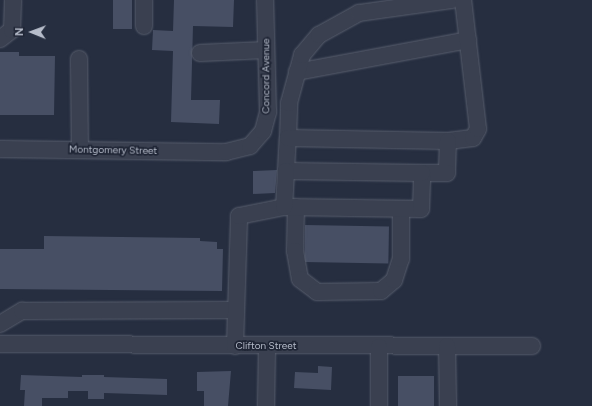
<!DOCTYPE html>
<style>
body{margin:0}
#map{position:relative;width:592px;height:406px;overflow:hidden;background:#262e40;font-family:Figtree,sans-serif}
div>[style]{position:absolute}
.building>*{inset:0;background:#474f64;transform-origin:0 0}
.roads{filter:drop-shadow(0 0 1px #585e6d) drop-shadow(0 0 1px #585e6d)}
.minor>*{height:16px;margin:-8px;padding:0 8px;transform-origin:8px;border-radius:8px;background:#3a4050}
span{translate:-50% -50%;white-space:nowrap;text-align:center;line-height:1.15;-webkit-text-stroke:3.5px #1f2535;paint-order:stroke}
.street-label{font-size:10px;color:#b6bcca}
.north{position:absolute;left:12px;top:12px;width:40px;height:40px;-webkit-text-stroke:3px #1f2535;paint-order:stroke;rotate:271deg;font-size:11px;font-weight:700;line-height:16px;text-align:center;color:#b6bcca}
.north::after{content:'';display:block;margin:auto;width:14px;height:18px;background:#b6bcca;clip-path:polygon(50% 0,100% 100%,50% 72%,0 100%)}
</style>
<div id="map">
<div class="building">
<div style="left:113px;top:0;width:19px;height:29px"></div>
<div style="clip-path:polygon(174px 0,234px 0,233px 27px,193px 26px,191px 100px,220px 100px,219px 124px,171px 122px,173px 51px,152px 50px,153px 30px,173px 31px)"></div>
<div style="clip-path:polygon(0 52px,19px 52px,19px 56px,55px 56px,54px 115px,0 115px)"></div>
<div style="clip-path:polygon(277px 170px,275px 193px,253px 194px,253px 171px)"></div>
<div style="left:305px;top:225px;width:84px;height:37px;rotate:1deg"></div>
<div style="clip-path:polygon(44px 236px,200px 238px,200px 241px,217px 242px,217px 249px,223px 249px,222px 291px,0 289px,0 249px,44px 249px)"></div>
<div style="clip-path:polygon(318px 366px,332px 367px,331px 390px,294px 388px,295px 372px,318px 373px)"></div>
<div style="clip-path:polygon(231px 371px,228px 406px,204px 406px,204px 391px,197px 391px,197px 372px)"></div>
<div style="clip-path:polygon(21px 375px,82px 377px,82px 375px,104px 375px,104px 377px,167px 379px,167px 395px,104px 393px,104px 399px,88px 399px,88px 391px,68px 391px,68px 398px,42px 398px,42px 406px,24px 406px,25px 390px,20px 390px)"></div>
<div style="left:398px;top:376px;width:36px;height:30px"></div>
</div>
<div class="roads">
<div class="minor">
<div style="left:144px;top:26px;width:26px;rotate:-90deg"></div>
<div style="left:0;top:39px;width:15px;rotate:-37deg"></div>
<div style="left:12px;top:30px;width:30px;rotate:-88deg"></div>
<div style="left:200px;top:53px;width:66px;rotate:-2.6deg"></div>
<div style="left:79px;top:59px;width:91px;rotate:89.4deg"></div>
<div style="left:297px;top:72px;width:174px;rotate:-10.6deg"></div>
<div style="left:288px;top:138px;width:35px;rotate:-88deg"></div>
<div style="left:289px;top:103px;width:50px;rotate:-74.8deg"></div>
<div style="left:302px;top:55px;width:26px;rotate:-50deg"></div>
<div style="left:319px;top:35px;width:46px;rotate:-28.8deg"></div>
<div style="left:359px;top:13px;width:94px;rotate:-8deg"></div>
<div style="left:448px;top:141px;width:25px;rotate:-7deg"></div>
<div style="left:473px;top:138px;width:10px;rotate:-61deg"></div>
<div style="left:478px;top:129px;width:130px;rotate:-96.6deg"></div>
<div style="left:0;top:149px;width:226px;rotate:0.8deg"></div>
<div style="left:226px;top:152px;width:25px;rotate:-14deg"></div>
<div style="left:250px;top:146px;width:20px;rotate:-49deg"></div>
<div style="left:263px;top:131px;width:20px;rotate:-75deg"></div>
<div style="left:268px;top:112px;width:112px;rotate:-91.5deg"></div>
<div style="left:286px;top:171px;width:33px;rotate:-87deg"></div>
<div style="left:288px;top:138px;width:160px;rotate:1.1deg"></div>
<div style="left:448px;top:141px;width:32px;rotate:92deg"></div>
<div style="left:447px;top:173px;width:25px;rotate:180deg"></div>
<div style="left:296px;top:207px;width:44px;rotate:91.3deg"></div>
<div style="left:295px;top:251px;width:28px;rotate:80deg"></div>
<div style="left:300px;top:279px;width:21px;rotate:37deg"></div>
<div style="left:317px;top:292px;width:64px;rotate:-0.9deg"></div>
<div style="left:381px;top:291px;width:17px;rotate:-40deg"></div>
<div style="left:394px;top:280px;width:22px;rotate:-72deg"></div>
<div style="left:401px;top:259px;width:50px;rotate:-90deg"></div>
<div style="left:0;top:324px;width:26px;rotate:-31deg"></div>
<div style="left:22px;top:311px;width:214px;rotate:-0.3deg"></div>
<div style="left:0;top:344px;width:532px;rotate:0.22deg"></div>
<div style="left:235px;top:346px;width:130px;rotate:-88.2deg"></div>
<div style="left:239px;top:216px;width:46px;rotate:-11.3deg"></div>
<div style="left:284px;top:207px;width:137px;rotate:0.8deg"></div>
<div style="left:421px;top:209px;width:36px;rotate:-88deg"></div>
<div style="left:422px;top:173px;width:136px;rotate:-179.2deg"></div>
<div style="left:286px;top:171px;width:36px;rotate:93deg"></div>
<div style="left:447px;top:346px;width:60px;rotate:89deg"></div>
<div style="left:266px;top:406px;width:59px;rotate:-89deg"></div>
<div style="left:379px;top:406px;width:59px;rotate:-90deg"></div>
</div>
</div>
<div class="street-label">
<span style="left:266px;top:76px;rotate:-90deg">Concord Avenue</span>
<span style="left:113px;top:150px;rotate:1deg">Montgomery Street</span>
<span style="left:266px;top:346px">Clifton Street</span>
</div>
<div class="north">N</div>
</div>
